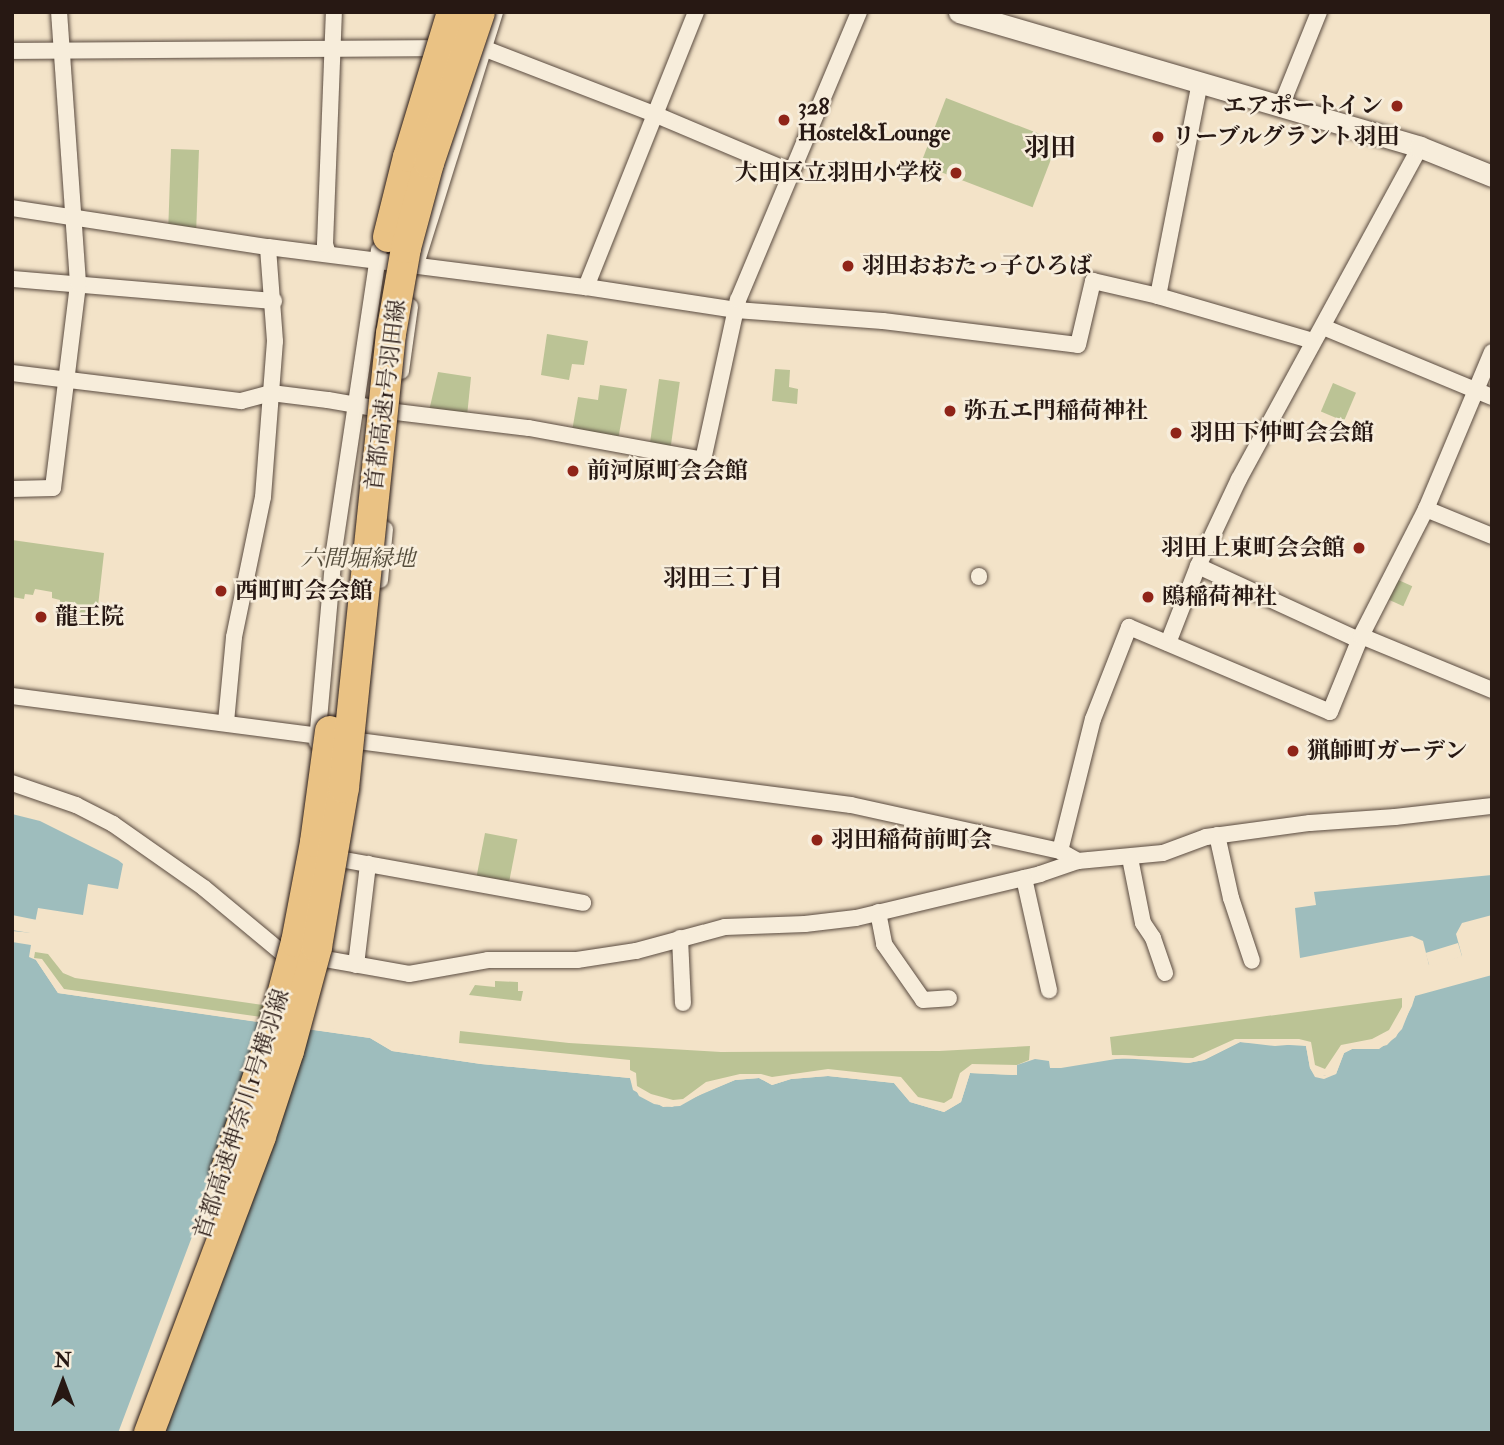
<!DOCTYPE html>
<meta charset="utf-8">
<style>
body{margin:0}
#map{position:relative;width:1504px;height:1445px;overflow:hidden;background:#f3e3c8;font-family:"IM FELL Double Pica","Noto Serif JP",serif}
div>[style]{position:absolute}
.green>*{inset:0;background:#bbc395;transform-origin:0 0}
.water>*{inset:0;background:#9ebdbd}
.pier>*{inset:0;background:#f3e3c8;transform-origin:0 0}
.roads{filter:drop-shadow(0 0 2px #5a4b40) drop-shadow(0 0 2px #5a4b40)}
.minor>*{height:16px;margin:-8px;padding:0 8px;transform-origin:8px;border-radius:8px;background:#f7eddb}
.tertiary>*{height:21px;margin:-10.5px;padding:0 10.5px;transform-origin:10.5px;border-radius:10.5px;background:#f7eddb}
.bridges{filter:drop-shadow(0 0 2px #271813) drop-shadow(0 0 2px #271813)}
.motorway-bridge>*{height:30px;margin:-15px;padding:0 15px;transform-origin:15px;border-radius:15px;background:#eac284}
.dots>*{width:19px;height:19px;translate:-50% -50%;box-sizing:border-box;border:4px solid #f7eddb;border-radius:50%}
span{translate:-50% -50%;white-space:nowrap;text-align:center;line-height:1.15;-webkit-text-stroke:5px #f7eddb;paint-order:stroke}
.poi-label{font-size:23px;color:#271813;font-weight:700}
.right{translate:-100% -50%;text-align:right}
.left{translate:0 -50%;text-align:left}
.street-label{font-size:23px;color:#271813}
.park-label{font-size:23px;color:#534b3a;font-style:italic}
.neighbourhood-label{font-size:24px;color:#271813;font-weight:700}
.quarter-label{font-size:26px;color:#271813;font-weight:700}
.frame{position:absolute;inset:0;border:14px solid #271813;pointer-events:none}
.north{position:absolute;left:28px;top:1347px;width:70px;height:70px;-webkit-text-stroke:5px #f7eddb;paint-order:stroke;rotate:0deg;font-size:19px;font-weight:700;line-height:28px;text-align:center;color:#271813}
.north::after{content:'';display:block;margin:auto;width:24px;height:32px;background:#271813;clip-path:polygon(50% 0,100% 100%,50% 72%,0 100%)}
</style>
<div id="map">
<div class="green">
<div style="left:946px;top:98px;width:120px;height:71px;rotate:21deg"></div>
<div style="left:171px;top:149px;width:28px;height:79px;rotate:2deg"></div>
<div style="clip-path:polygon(547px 334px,588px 341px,584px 365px,572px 364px,569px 380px,541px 375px)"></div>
<div style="clip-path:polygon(775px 369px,790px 370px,789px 387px,798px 389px,797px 404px,772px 401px)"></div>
<div style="clip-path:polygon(438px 372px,471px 377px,467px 416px,429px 411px)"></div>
<div style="left:659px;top:379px;width:21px;height:66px;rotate:8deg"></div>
<div style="left:1333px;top:383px;width:25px;height:31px;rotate:23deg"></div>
<div style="clip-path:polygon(600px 385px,627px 389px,618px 440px,572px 431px,578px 397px,598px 400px)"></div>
<div style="clip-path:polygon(12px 540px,104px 553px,97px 615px,59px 611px,60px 600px,52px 598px,52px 592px,35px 589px,33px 595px,25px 594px,24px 599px,12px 597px)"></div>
<div style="left:1394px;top:578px;width:20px;height:22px;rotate:24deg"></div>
<div style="left:485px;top:833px;width:33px;height:44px;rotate:11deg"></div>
<div style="clip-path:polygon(35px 952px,48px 954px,63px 973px,75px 978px,284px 1008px,283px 1020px,64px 989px,42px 959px,34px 958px)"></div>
<div style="clip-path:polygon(495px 981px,518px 982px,518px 991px,523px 991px,521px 1001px,469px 995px,475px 985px,495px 987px)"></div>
<div style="clip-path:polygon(1402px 998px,1402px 1007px,1389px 1030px,1372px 1039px,1341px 1045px,1325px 1069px,1315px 1065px,1311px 1042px,1299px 1039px,1235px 1039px,1193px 1058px,1112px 1055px,1110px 1037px)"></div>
<div style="clip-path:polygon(460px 1031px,569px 1043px,721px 1052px,939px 1051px,1030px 1046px,1029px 1060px,1017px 1065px,972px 1064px,960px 1073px,952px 1098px,944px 1103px,918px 1097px,901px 1077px,828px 1069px,772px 1077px,761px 1074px,740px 1074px,706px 1082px,683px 1099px,673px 1100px,651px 1094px,637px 1086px,636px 1073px,630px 1070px,630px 1060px,459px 1043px)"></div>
</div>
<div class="water">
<div style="clip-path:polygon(12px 814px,40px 821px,118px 860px,123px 864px,118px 889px,88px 884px,83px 915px,38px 908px,33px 933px,12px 931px)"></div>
<div style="clip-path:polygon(1492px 875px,1492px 915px,1462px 923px,1456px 934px,1462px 956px,1429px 965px,1423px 941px,1412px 936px,1300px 958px,1295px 908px,1316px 905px,1314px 892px)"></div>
<div style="clip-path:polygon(12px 942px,31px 945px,29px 957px,36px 960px,58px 993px,370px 1038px,392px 1051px,481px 1064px,630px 1078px,639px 1096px,654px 1104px,672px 1107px,735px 1080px,759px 1078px,772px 1085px,791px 1079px,828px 1076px,894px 1083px,910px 1102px,944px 1112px,961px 1102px,970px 1073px,1013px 1075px,1017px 1074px,1017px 1065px,1035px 1059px,1049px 1061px,1050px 1068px,1061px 1068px,1122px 1058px,1188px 1063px,1204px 1060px,1240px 1042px,1306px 1046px,1310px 1068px,1316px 1077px,1336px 1074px,1344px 1053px,1352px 1049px,1372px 1049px,1387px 1045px,1402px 1029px,1415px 996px,1492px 975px,1492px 1433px,12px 1433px)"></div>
</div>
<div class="pier">
<div style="clip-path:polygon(12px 915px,37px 920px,36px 934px,12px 930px)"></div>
<div style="left:1458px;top:943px;width:14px;height:34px;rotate:73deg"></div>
<div style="clip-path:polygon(36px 960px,41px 961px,60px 989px,371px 1034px,394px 1048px,482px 1061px,631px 1074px,636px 1088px,663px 1103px,687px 1100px,702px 1090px,735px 1077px,759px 1075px,772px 1081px,790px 1075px,828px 1072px,895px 1080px,902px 1083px,912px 1099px,944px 1108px,958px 1100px,963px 1076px,968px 1070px,1013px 1072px,1013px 1065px,1017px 1065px,1017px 1075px,970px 1073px,961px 1102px,944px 1112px,910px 1102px,894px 1083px,828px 1076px,791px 1079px,772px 1085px,759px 1078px,735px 1080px,703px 1093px,680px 1106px,663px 1107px,633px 1090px,630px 1078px,481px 1064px,392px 1051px,370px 1038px,306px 1029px,160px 1433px,118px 1433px,216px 1173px,264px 1023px,58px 993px)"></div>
<div style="clip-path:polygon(1411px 996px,1415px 996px,1412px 1006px,1396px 1037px,1379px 1049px,1352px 1049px,1344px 1053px,1336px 1074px,1324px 1079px,1315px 1077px,1310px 1068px,1306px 1046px,1299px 1044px,1275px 1046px,1240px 1042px,1204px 1060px,1188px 1063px,1150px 1058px,1111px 1059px,1112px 1056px,1122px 1055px,1188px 1059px,1202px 1057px,1240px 1039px,1275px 1042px,1299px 1040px,1309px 1044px,1313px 1067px,1318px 1074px,1324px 1076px,1333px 1072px,1342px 1050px,1351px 1045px,1378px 1045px,1393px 1034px,1405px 1015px)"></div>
</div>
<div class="roads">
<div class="minor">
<div style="left:473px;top:48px;width:10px"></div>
<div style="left:483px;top:48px;width:183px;rotate:21.1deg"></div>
<div style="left:654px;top:114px;width:149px;rotate:22.9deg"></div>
<div style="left:12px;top:51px;width:435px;rotate:-0.4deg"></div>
<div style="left:1281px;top:106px;width:101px;rotate:-68deg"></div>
<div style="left:12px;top:208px;width:259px;rotate:8.7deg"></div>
<div style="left:268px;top:247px;width:321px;rotate:7.2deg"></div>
<div style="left:586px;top:287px;width:152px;rotate:8.7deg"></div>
<div style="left:736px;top:310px;width:147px;rotate:4.3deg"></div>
<div style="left:883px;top:321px;width:196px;rotate:7deg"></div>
<div style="left:1078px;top:345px;width:66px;rotate:-76.8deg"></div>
<div style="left:1093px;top:281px;width:67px;rotate:13deg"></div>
<div style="left:1158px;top:296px;width:161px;rotate:16.2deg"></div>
<div style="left:328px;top:254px;width:10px;rotate:-107deg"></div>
<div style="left:325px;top:244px;width:232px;rotate:-87.8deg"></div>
<div style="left:417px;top:261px;width:261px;rotate:-72.6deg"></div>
<div style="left:12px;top:279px;width:263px;rotate:4.8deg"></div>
<div style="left:586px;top:287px;width:296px;rotate:-68.2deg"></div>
<div style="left:1158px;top:296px;width:218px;rotate:-78.9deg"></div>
<div style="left:1323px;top:327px;width:183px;rotate:22.5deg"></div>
<div style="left:401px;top:371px;width:65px;rotate:-82deg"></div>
<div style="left:12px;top:373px;width:231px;rotate:7deg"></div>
<div style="left:241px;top:401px;width:31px;rotate:-15deg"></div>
<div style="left:271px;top:393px;width:57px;rotate:7deg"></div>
<div style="left:328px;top:400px;width:69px;rotate:10deg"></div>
<div style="left:396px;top:412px;width:134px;rotate:6.9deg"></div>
<div style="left:529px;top:428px;width:177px;rotate:10.4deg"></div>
<div style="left:703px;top:460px;width:164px;rotate:-77.7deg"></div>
<div style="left:738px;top:300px;width:312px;rotate:-67.2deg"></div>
<div style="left:12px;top:489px;width:41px;rotate:-1.4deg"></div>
<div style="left:53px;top:488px;width:207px;rotate:-83deg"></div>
<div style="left:78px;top:283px;width:272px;rotate:-94deg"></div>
<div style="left:1426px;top:509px;width:71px;rotate:22.2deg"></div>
<div style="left:1198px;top:566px;width:177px;rotate:24.7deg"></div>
<div style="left:979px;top:577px;width:1px;rotate:-90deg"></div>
<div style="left:380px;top:580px;width:51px;rotate:-84.4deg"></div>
<div style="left:1361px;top:636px;width:142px;rotate:22.4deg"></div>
<div style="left:1168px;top:643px;width:83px;rotate:-68.7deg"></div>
<div style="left:1198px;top:566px;width:96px;rotate:-64.8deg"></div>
<div style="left:1239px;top:479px;width:378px;rotate:-61.4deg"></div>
<div style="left:12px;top:696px;width:846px;rotate:7.4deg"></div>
<div style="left:851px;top:805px;width:214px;rotate:12.4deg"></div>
<div style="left:1060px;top:851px;width:21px;rotate:29deg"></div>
<div style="left:226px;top:722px;width:85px;rotate:-84.6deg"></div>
<div style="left:234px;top:637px;width:143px;rotate:-78.3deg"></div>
<div style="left:263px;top:497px;width:156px;rotate:-85.6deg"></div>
<div style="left:275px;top:341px;width:94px;rotate:-94.3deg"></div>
<div style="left:317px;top:742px;width:192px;rotate:-84.9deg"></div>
<div style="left:334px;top:551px;width:304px;rotate:-81.5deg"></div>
<div style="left:12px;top:783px;width:68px;rotate:19deg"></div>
<div style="left:76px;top:805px;width:42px;rotate:27.2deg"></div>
<div style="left:113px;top:824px;width:111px;rotate:35.1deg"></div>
<div style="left:204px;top:888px;width:99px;rotate:39.7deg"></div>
<div style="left:280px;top:951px;width:131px;rotate:10.1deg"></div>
<div style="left:409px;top:974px;width:80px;rotate:-10deg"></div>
<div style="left:488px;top:960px;width:89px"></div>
<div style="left:577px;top:960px;width:60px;rotate:-8.7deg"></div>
<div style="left:636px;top:951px;width:92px;rotate:-15.1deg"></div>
<div style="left:725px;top:927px;width:80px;rotate:-2.1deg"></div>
<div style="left:805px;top:924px;width:51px;rotate:-6.7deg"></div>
<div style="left:856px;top:918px;width:189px;rotate:-13.4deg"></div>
<div style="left:1040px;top:874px;width:40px;rotate:-18.9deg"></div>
<div style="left:1078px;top:861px;width:85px;rotate:-5.4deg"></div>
<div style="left:1163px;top:853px;width:46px;rotate:-20.4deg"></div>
<div style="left:1206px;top:837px;width:105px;rotate:-7.7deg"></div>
<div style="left:1310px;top:823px;width:85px;rotate:-4deg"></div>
<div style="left:1395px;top:817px;width:98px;rotate:-6.5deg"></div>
<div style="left:1217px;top:835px;width:65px;rotate:77.5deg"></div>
<div style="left:1231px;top:898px;width:66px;rotate:71.6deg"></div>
<div style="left:1060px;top:851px;width:136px;rotate:-76deg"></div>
<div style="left:1093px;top:719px;width:99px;rotate:-68.6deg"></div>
<div style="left:1129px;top:627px;width:218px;rotate:22.9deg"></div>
<div style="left:1330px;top:712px;width:82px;rotate:-67.8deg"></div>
<div style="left:1361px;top:636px;width:143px;rotate:-62.9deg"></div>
<div style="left:1426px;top:509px;width:170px;rotate:-67.2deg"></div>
<div style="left:1130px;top:858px;width:66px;rotate:78.7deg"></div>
<div style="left:1143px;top:923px;width:18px;rotate:56deg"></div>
<div style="left:1153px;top:938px;width:37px;rotate:71deg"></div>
<div style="left:345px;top:860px;width:242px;rotate:10.2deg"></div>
<div style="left:1024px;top:878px;width:115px;rotate:77.4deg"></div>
<div style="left:878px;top:912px;width:33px;rotate:79deg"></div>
<div style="left:884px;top:944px;width:68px;rotate:55.1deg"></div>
<div style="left:923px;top:1000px;width:26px;rotate:-4deg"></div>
<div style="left:680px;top:938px;width:65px;rotate:87.4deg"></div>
<div style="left:356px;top:965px;width:102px;rotate:-83.2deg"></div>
</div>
<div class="tertiary">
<div style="left:959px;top:12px;width:480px;rotate:16.3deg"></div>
<div style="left:1420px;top:147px;width:78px;rotate:21.9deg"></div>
</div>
</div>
<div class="bridges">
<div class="motorway-bridge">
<div style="left:388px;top:237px;width:82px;rotate:-76deg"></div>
<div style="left:408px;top:157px;width:152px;rotate:-73.1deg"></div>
<div style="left:225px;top:1172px;width:135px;rotate:-71deg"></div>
<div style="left:269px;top:1044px;width:106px;rotate:-75.2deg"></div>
<div style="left:296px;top:942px;width:102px;rotate:-79.2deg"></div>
<div style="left:315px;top:842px;width:112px;rotate:-82.3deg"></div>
<div style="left:149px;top:1433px;width:317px;rotate:-69.3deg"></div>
<div style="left:261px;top:1136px;width:89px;rotate:-71.8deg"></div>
<div style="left:289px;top:1051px;width:108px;rotate:-74.9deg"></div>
<div style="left:317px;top:947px;width:161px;rotate:-80.4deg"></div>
<div style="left:344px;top:788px;width:456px;rotate:-84.1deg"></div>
<div style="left:391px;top:334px;width:87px;rotate:-80.1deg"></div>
<div style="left:406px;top:248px;width:88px;rotate:-74.9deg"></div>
<div style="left:429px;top:163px;width:159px;rotate:-71.3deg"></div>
</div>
</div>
<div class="dots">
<div style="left:1397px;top:106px;background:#8f2418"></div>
<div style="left:784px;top:120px;background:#8f2418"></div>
<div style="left:1158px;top:137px;background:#8f2418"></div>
<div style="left:956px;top:173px;background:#8f2418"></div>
<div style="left:848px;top:266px;background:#8f2418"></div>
<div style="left:950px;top:411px;background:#8f2418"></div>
<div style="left:1176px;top:433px;background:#8f2418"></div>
<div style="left:573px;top:471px;background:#8f2418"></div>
<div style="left:1359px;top:548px;background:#8f2418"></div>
<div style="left:221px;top:591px;background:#8f2418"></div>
<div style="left:1148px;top:597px;background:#8f2418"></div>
<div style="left:41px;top:617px;background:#8f2418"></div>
<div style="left:1293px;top:751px;background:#8f2418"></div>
<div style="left:817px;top:840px;background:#8f2418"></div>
</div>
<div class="poi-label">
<span class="right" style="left:1383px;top:106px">エアポートイン</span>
<span class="left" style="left:798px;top:120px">328<br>Hostel&amp;Lounge</span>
<span class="left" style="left:1172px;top:137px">リーブルグラント羽田</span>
<span class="right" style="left:942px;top:173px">大田区立羽田小学校</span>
<span class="left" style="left:862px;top:266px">羽田おおたっ子ひろば</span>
<span class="left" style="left:964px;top:411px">弥五エ門稲荷神社</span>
<span class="left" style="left:1190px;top:433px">羽田下仲町会会館</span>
<span class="left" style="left:587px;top:471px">前河原町会会館</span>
<span class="right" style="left:1345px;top:548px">羽田上東町会会館</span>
<span class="left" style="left:235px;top:591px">西町町会会館</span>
<span class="left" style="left:1162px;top:597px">鴎稲荷神社</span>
<span class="left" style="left:55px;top:617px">龍王院</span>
<span class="left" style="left:1307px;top:751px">猟師町ガーデン</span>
<span class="left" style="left:831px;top:840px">羽田稲荷前町会</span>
</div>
<div class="street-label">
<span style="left:386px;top:395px;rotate:-83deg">首都高速1号羽田線</span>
<span style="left:242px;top:1114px;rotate:-72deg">首都高速神奈川1号横羽線</span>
</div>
<div class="park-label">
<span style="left:358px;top:559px">六間堀緑地</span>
</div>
<div class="neighbourhood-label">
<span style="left:723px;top:579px">羽田三丁目</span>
</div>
<div class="quarter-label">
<span style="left:1050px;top:149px">羽田</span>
</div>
<div class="frame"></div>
<div class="north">N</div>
</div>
